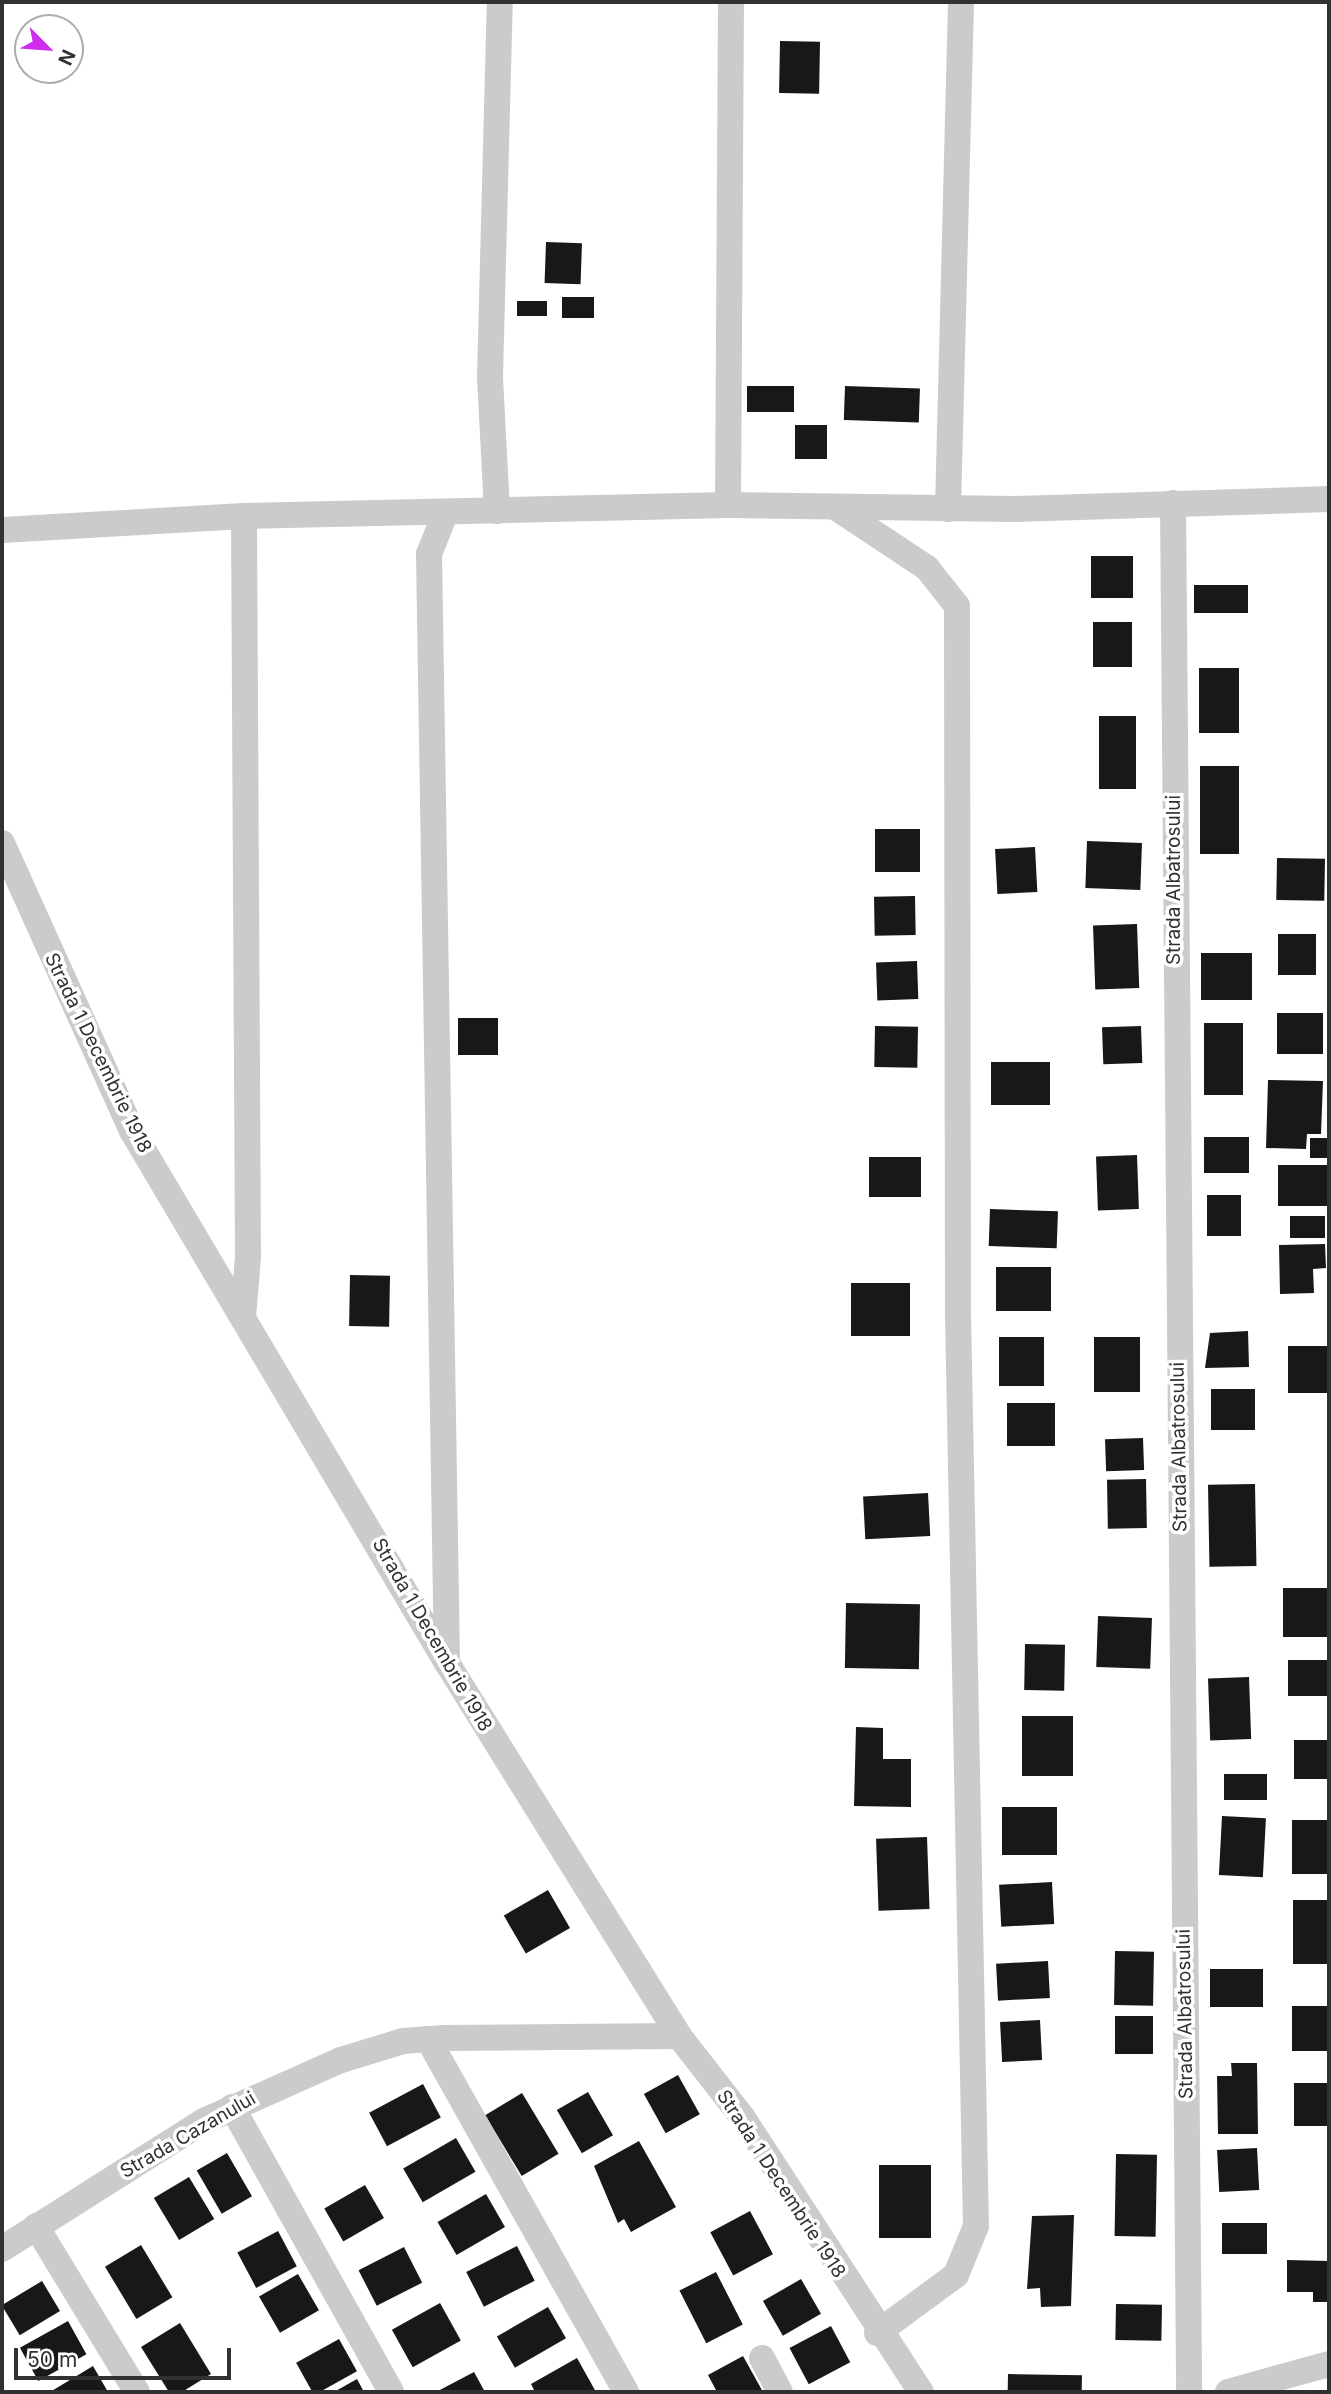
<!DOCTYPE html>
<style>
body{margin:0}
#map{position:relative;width:1331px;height:2394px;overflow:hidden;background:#fff;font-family:Inter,sans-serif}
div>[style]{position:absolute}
.building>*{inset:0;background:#181818;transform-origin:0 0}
.street>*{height:26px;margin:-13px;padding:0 13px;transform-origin:13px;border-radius:13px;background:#cbcbcb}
span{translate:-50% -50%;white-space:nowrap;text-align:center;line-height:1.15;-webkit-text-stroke:7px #fff;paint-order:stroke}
.street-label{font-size:19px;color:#313131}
.frame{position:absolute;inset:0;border:4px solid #313131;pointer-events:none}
.north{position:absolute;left:14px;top:14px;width:70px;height:70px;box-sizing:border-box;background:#fff;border:2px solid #adadad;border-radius:50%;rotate:115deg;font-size:19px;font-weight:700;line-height:28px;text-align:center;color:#313131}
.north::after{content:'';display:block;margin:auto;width:24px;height:32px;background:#d02cf0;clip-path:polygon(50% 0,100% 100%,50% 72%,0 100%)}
.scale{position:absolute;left:14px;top:2348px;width:217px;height:32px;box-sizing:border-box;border:4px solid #313131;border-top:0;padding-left:9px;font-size:21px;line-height:24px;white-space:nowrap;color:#313131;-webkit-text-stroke:5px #fff;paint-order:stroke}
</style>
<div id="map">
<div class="building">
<div style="left:780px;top:41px;width:40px;height:52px;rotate:1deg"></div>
<div style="left:546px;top:242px;width:36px;height:41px;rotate:2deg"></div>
<div style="left:562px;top:297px;width:32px;height:21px"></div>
<div style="left:517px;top:301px;width:30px;height:15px"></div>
<div style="left:747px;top:386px;width:47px;height:26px"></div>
<div style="left:845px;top:386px;width:75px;height:34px;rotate:2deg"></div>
<div style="left:795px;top:425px;width:32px;height:34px"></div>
<div style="left:1091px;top:556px;width:42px;height:42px"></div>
<div style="left:1248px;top:585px;width:28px;height:54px;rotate:90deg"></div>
<div style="left:1093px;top:622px;width:39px;height:45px"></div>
<div style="left:1199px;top:668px;width:40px;height:65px"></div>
<div style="left:1099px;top:716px;width:37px;height:73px"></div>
<div style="left:1200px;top:766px;width:39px;height:88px"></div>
<div style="left:920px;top:829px;width:43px;height:45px;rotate:90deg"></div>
<div style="left:1087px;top:841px;width:55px;height:47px;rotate:2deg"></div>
<div style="left:1035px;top:847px;width:45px;height:40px;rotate:87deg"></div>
<div style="left:1277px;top:858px;width:48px;height:42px;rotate:1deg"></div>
<div style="left:915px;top:896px;width:39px;height:41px;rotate:89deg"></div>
<div style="left:1137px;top:924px;width:64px;height:44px;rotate:88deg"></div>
<div style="left:1316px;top:934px;width:41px;height:38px;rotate:90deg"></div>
<div style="left:1201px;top:953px;width:51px;height:47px"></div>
<div style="left:917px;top:961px;width:38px;height:41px;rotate:88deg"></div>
<div style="left:1277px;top:1013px;width:46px;height:41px"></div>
<div style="left:498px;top:1018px;width:37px;height:40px;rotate:90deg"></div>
<div style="left:1204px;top:1023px;width:39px;height:72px"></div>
<div style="left:875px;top:1026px;width:43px;height:41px;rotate:1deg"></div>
<div style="left:1141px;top:1026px;width:37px;height:39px;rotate:88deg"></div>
<div style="left:1050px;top:1062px;width:43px;height:59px;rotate:90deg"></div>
<div style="clip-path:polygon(1268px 1080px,1323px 1081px,1321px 1134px,1307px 1134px,1306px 1149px,1266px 1148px)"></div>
<div style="left:1204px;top:1137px;width:45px;height:36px"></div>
<div style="left:1310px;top:1138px;width:19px;height:20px"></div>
<div style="left:1137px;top:1155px;width:54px;height:41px;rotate:88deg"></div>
<div style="left:869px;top:1157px;width:52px;height:40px"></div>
<div style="left:1329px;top:1165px;width:41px;height:51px;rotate:90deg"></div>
<div style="left:1207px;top:1195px;width:34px;height:41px"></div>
<div style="left:990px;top:1209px;width:68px;height:37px;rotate:2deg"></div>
<div style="left:1290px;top:1216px;width:35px;height:22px"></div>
<div style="clip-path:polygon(1325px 1244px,1326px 1268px,1313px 1269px,1314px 1293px,1280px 1294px,1279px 1245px)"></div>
<div style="left:996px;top:1267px;width:55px;height:44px"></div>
<div style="left:350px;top:1275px;width:40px;height:51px;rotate:1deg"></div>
<div style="left:851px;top:1283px;width:59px;height:53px"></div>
<div style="clip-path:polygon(1248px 1331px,1249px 1367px,1205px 1368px,1210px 1333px)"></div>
<div style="left:999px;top:1337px;width:45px;height:49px"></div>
<div style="left:1094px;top:1337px;width:46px;height:55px"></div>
<div style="left:1288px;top:1346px;width:41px;height:47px"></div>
<div style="left:1211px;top:1389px;width:44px;height:41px"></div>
<div style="left:1007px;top:1403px;width:48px;height:43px"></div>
<div style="left:1143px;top:1438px;width:32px;height:38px;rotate:88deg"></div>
<div style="left:1146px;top:1479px;width:49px;height:39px;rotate:89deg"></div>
<div style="left:1255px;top:1484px;width:82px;height:47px;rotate:89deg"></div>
<div style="left:928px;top:1493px;width:43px;height:65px;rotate:87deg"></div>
<div style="left:1329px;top:1588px;width:49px;height:46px;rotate:90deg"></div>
<div style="left:846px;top:1603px;width:74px;height:65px;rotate:1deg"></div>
<div style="left:1098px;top:1616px;width:54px;height:51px;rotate:2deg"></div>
<div style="left:1025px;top:1644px;width:40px;height:46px;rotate:1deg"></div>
<div style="left:1329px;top:1660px;width:36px;height:41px;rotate:90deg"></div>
<div style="left:1249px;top:1677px;width:62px;height:41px;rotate:88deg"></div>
<div style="left:1073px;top:1716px;width:60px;height:51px;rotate:90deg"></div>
<div style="clip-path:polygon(856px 1727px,883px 1728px,883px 1759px,911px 1759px,911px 1807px,854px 1806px)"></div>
<div style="left:1329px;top:1740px;width:39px;height:35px;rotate:90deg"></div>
<div style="left:1224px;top:1774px;width:43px;height:26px"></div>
<div style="left:1002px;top:1807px;width:55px;height:48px"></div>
<div style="left:1222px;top:1816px;width:44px;height:59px;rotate:3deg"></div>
<div style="left:1292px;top:1820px;width:37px;height:54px"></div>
<div style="left:927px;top:1837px;width:72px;height:51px;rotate:88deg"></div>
<div style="left:1052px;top:1882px;width:42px;height:53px;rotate:87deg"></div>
<div style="left:548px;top:1890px;width:44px;height:51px;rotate:60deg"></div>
<div style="left:1293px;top:1900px;width:36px;height:64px"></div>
<div style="left:1115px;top:1951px;width:39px;height:54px;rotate:1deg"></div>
<div style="left:1048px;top:1961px;width:37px;height:52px;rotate:87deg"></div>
<div style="left:1210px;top:1969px;width:53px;height:38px"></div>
<div style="left:1292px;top:2006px;width:37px;height:45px"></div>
<div style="left:1115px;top:2016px;width:38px;height:38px"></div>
<div style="left:1040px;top:2020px;width:40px;height:40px;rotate:87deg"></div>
<div style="clip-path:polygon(1231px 2063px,1257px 2063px,1258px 2134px,1218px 2134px,1217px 2076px,1232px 2076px)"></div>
<div style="left:678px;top:2075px;width:45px;height:39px;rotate:61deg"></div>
<div style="left:1294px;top:2083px;width:35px;height:43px"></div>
<div style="left:423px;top:2084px;width:38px;height:61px;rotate:62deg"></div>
<div style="left:588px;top:2092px;width:50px;height:36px;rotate:60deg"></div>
<div style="left:522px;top:2093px;width:71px;height:43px;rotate:59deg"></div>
<div style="left:456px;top:2138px;width:39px;height:61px;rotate:60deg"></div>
<div style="clip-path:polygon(639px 2141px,676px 2207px,631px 2232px,624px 2219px,618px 2223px,594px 2166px)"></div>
<div style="left:1257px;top:2148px;width:42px;height:40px;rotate:87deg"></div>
<div style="left:227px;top:2153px;width:50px;height:35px;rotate:60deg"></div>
<div style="left:1116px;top:2154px;width:41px;height:82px;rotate:1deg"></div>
<div style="left:879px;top:2165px;width:52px;height:73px"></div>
<div style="left:189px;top:2177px;width:49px;height:41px;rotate:59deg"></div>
<div style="left:365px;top:2185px;width:38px;height:47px;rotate:60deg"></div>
<div style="left:486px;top:2194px;width:38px;height:56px;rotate:60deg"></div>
<div style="left:750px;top:2211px;width:49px;height:45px;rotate:62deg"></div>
<div style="clip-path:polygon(1074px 2215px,1071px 2306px,1041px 2307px,1040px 2288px,1027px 2289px,1032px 2216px)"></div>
<div style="left:1267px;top:2223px;width:31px;height:45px;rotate:90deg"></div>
<div style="left:278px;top:2231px;width:40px;height:46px;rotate:62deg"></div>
<div style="left:141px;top:2245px;width:61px;height:42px;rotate:59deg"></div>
<div style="left:517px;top:2246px;width:39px;height:57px;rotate:63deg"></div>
<div style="left:404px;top:2247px;width:40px;height:51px;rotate:63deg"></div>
<div style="clip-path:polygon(1287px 2260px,1329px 2261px,1329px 2302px,1313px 2302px,1313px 2292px,1287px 2292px)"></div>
<div style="left:716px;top:2272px;width:59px;height:41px;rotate:63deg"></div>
<div style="left:298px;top:2274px;width:42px;height:45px;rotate:60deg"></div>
<div style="left:801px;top:2279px;width:40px;height:44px;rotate:60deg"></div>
<div style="left:42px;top:2281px;width:35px;height:47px;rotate:59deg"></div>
<div style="left:440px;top:2303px;width:43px;height:55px;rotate:61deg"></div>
<div style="left:1116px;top:2304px;width:46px;height:36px;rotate:1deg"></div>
<div style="left:548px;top:2307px;width:36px;height:59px;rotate:60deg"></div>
<div style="left:68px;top:2321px;width:38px;height:55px;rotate:61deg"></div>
<div style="clip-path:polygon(180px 2323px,211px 2374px,182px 2392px,169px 2392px,141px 2347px)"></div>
<div style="left:831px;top:2326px;width:41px;height:47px;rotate:62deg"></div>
<div style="left:339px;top:2339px;width:37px;height:49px;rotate:61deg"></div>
<div style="clip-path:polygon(743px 2356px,763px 2392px,717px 2392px,708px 2375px)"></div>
<div style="clip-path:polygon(577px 2358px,596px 2392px,535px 2392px,531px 2384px)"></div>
<div style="clip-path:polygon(93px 2366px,108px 2392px,50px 2392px)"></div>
<div style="clip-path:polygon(474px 2372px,485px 2392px,436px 2392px)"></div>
<div style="left:1008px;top:2374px;width:74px;height:18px;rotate:1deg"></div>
<div style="clip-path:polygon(357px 2379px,364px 2392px,334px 2392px)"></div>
</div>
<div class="street">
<div style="left:1173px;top:503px;width:1889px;rotate:89.51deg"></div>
<div style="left:728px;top:505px;width:503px;rotate:-89.66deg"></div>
<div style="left:838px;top:509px;width:107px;rotate:33.5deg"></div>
<div style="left:927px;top:568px;width:48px;rotate:51.7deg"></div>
<div style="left:957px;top:606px;width:709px;rotate:89.92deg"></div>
<div style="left:958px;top:1315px;width:911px;rotate:88.87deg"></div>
<div style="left:976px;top:2226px;width:53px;rotate:112.2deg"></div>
<div style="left:956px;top:2275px;width:98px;rotate:143.7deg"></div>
<div style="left:948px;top:509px;width:507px;rotate:-88.53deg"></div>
<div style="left:497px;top:511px;width:135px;rotate:-93deg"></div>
<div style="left:490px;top:376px;width:374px;rotate:-88.5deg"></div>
<div style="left:445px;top:514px;width:43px;rotate:111.8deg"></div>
<div style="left:429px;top:554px;width:1106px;rotate:89.07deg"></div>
<div style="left:2px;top:530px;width:242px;rotate:-3.3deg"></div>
<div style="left:244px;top:516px;width:484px;rotate:-1.3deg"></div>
<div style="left:728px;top:505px;width:286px;rotate:0.8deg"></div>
<div style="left:1014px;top:509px;width:315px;rotate:-1.8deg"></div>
<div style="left:2px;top:843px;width:316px;rotate:65.7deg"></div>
<div style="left:132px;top:1131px;width:618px;rotate:59.37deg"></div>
<div style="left:447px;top:1663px;width:439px;rotate:58.1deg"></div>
<div style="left:679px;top:2036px;width:104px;rotate:52deg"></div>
<div style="left:743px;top:2118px;width:327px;rotate:57deg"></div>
<div style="left:243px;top:1317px;width:60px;rotate:-85.2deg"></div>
<div style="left:248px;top:1257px;width:741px;rotate:-90.31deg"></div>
<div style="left:428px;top:2039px;width:405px;rotate:60.7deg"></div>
<div style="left:232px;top:2107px;width:326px;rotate:60.8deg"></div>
<div style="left:36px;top:2226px;width:194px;rotate:58.7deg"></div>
<div style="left:2px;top:2249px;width:239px;rotate:-32.4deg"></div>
<div style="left:204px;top:2121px;width:150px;rotate:-24deg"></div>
<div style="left:341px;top:2060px;width:65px;rotate:-17deg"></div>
<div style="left:403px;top:2041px;width:41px;rotate:-4.2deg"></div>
<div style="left:444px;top:2038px;width:235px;rotate:-0.5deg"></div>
<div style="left:762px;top:2358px;width:38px;rotate:62deg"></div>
<div style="left:1228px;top:2392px;width:105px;rotate:-15.5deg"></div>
</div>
<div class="street-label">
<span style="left:1174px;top:880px;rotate:-90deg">Strada Albatrosului</span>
<span style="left:98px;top:1053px;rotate:64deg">Strada 1 Decembrie 1918</span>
<span style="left:1179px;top:1447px;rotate:-91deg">Strada Albatrosului</span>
<span style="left:432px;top:1635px;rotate:60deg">Strada 1 Decembrie 1918</span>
<span style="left:1185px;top:2014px;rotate:-91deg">Strada Albatrosului</span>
<span style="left:188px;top:2135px;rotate:-30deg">Strada Cazanului</span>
<span style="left:781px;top:2184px;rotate:57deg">Strada 1 Decembrie 1918</span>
</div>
<div class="frame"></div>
<div class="north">N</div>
<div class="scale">50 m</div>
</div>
